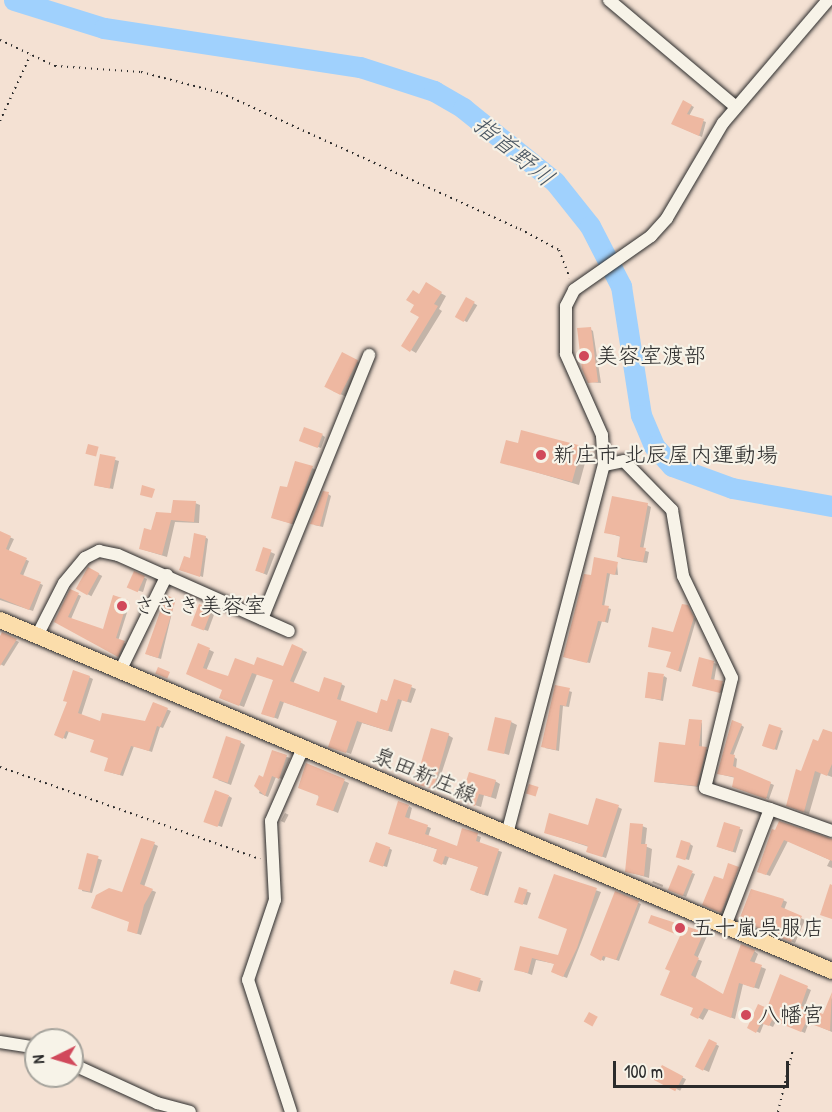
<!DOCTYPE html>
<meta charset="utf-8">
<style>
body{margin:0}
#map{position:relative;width:832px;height:1112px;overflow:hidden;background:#f4e1d3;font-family:"Patrick Hand","Klee One",sans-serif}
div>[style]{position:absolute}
.shadow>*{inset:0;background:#0003;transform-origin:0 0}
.river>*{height:21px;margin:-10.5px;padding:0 10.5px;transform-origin:10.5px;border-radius:10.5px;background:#a0d1fd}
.building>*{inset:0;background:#eeb8a1;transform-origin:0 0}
.path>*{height:2px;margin-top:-1px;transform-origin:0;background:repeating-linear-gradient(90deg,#2b2b2b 0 1.5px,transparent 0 6px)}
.roads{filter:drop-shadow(0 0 2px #2b2b2b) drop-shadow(0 0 2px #2b2b2b)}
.minor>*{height:12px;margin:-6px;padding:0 6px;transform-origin:6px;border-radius:6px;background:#f7f3e8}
.major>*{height:16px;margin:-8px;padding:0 8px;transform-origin:8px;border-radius:8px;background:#fbddab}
.dots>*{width:16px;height:16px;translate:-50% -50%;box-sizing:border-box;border:3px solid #f7f3e8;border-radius:50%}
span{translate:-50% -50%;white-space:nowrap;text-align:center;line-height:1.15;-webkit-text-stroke:4.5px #f7f3e8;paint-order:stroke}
.poi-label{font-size:22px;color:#2b2b2b}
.left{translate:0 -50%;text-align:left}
.street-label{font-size:22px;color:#2b2b2b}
.water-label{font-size:24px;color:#485460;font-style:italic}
.north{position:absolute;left:24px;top:1028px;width:60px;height:60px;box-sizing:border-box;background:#f7f3e8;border:2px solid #a5a39c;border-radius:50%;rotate:265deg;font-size:16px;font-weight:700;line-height:24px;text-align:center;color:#2b2b2b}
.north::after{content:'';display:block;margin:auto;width:21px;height:27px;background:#d1495b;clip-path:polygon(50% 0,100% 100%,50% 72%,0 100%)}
.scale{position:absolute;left:613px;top:1061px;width:176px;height:27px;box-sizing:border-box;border:3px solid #2b2b2b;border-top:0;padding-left:8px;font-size:18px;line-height:21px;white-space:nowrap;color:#2b2b2b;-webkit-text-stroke:4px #f7f3e8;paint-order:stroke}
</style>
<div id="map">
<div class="shadow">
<div style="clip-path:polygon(684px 102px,694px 107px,689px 116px,706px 122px,702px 137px,673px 124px)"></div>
<div style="clip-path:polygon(426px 285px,446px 296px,439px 309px,442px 311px,416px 353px,404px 346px,421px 317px,419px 296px)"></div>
<div style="left:467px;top:299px;width:12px;height:20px;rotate:31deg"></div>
<div style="clip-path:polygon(590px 329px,593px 331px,601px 383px,589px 382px)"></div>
<div style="clip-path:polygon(357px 361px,362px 364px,347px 397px,333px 391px)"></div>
<div style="clip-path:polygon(322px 435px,325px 437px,321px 448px,304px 442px)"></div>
<div style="clip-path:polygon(581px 447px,588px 452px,579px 485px,502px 462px)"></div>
<div style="clip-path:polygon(101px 456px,119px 461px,113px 489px,98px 486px)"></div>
<div style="clip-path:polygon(312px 468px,316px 470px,296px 525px,273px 518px,288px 489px)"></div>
<div style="clip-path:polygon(328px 494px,331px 496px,323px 527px,314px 525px)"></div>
<div style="clip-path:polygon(195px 503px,200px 505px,199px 523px,175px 522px,167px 557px,141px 549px,153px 532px)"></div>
<div style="clip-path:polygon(647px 505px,651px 507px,643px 550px,649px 552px,647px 563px,622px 559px,618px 556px,621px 537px,606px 532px)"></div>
<div style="clip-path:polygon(0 533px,14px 539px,8px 552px,29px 561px,23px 576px,43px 585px,33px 611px,0 600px)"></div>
<div style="clip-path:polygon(205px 537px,208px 539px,203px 577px,184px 571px)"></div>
<div style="clip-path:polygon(264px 549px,275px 554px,267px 575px,260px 572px)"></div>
<div style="clip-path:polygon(617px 563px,618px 575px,610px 574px,604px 607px,611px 609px,608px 623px,602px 621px,590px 663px,568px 658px,565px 657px,592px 577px)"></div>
<div style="left:89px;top:569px;width:15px;height:23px;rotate:28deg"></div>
<div style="clip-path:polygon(134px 573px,147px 579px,143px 592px,133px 589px)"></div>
<div style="clip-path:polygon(71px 591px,81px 596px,71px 619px,104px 631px,114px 597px,130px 603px,118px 641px,127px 644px,121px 658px,56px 621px)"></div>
<div style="clip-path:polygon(175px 600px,161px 659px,149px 655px)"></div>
<div style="clip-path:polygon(687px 607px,696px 620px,681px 672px,671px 668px,674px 634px)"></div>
<div style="clip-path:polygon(212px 610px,215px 612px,208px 631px,196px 627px)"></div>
<div style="clip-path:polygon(3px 634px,19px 642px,4px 666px,0 664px)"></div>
<div style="clip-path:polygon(199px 645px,214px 652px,206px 671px,228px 678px,255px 667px,284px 668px,293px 646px,307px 652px,293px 684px,320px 694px,341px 684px,345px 686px,340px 702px,378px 715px,388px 703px,395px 681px,416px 689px,411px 703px,402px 700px,392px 732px,362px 723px,351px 754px,334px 748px,339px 721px,284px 702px,278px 719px,267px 715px,275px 680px,257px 674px,244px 707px,225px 700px,224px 690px,192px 676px)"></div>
<div style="clip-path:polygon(700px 659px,717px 664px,714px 681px,725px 684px,723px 693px,697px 687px)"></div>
<div style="clip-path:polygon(664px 676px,667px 678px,663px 701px,646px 697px)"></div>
<div style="clip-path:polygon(89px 677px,93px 679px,81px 716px,101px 723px,146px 723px,154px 704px,171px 711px,163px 728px,160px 727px,152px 752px,134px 746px,123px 776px,109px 772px,109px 758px,95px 740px,69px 731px,66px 739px,59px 736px)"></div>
<div style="clip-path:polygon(556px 687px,572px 692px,569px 707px,563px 706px,559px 751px,545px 748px)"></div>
<div style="clip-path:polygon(511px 722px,517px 725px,509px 755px,489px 749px)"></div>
<div style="clip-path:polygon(702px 722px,702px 748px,709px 750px,700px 787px,655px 782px,687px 747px)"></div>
<div style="clip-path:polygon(741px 725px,744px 727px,733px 756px,737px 759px,736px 768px,774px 785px,769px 799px,737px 788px,736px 778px,719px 774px)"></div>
<div style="clip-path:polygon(780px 729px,783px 731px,777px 750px,767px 747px)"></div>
<div style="clip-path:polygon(832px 734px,832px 777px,821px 773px,809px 814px,792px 808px,802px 773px,819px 743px)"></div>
<div style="clip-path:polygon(448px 735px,453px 738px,436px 790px,420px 785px)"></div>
<div style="clip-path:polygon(240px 742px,245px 745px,231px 785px,218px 780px)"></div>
<div style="clip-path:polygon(273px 752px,290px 758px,282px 779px,276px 777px,268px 797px,259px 793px)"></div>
<div style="clip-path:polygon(307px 765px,349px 783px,338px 813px,322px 806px)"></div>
<div style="clip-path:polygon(495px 781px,500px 784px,496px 799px,484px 795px,481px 807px,462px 801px)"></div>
<div style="clip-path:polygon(229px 796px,232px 798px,222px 827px,210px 823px)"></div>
<div style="clip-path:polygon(409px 806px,412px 808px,409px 820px,431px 828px,428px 837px,457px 848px,463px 830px,481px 837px,479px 844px,502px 852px,488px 896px,475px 892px,479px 867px,449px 857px,446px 865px,439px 863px,439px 850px,394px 835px)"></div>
<div style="clip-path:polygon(618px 807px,622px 809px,606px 858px,592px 853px,589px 847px,550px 834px,589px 827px)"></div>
<div style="left:285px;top:813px;width:4px;height:9px;rotate:27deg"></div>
<div style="left:725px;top:824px;width:19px;height:24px;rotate:18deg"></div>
<div style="clip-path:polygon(642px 826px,647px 828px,645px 846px,652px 849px,649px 878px,626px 871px)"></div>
<div style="clip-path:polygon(772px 831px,832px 853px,832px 868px,827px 866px,830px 860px,788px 841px,770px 876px,762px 873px)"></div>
<div style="clip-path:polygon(154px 844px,158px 846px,144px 887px,156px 892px,141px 935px,129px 931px,131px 922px,123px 894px)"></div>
<div style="clip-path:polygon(690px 844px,693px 846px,689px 860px,681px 858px)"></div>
<div style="clip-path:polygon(389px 848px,392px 850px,387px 867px,374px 863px)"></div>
<div style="clip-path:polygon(88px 855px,102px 860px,92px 893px,82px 891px)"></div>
<div style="clip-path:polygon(738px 868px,724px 913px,706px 906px,724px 881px)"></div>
<div style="clip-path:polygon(692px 873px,695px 874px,686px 897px,673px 891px)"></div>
<div style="clip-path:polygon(555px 876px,601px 892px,567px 978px,557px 974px,556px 964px,536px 960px,532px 975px,516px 969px,521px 948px,559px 957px,568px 929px)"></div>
<div style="left:653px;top:881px;width:11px;height:2px;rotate:22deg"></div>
<div style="clip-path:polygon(520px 889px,531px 893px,527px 905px,519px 903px)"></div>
<div style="clip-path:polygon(616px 893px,641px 904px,619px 961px,606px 956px,604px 961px,592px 954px)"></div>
<div style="clip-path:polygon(783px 900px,787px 902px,784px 910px,805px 920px,795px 943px,744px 922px)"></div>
<div style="clip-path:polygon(703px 933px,707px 936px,697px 959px,702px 961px,695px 979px,723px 996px,754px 951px,758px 954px,754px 964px,766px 969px,759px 989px,743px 984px,735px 1019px,709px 1009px,703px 1020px,692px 1014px,695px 1008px,666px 997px)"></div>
<div style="clip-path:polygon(781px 976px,811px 990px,804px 1008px,824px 1016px,832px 997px,832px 1032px,809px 1022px,805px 1033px,776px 1021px,773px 1027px,764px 1023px,760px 1033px,749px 1028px,768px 1010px)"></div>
<div style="clip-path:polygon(480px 980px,483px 981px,480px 992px,455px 984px)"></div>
<div style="clip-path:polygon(710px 1041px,719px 1046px,709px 1072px,702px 1069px)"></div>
<div style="left:662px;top:1067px;width:27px;height:13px;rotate:27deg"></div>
</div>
<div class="river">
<div style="left:14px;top:0;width:94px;rotate:17.3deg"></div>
<div style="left:104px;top:28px;width:259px;rotate:8.7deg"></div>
<div style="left:360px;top:67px;width:78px;rotate:18deg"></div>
<div style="left:434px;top:91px;width:34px;rotate:30deg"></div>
<div style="left:463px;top:108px;width:118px;rotate:38.8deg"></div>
<div style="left:555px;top:182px;width:56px;rotate:51.5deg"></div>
<div style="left:590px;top:226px;width:68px;rotate:62.7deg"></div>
<div style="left:621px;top:286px;width:131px;rotate:81.2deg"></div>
<div style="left:641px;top:415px;width:34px;rotate:67deg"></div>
<div style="left:654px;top:446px;width:27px;rotate:48deg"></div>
<div style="left:672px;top:466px;width:64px;rotate:20.1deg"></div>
<div style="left:732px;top:488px;width:102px;rotate:10.2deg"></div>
</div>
<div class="building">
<div style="clip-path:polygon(683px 100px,692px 105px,687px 114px,704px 119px,699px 136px,671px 124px)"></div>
<div style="clip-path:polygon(426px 282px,442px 292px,434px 304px,438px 306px,410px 352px,401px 346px,419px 317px,410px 312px,414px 305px,406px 300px,413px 290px,419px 294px)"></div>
<div style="left:466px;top:297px;width:10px;height:23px;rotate:29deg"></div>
<div style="clip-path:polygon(591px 327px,598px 382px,588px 383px,582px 369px,577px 328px)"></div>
<div style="left:342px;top:352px;width:18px;height:39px;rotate:27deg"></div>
<div style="left:304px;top:427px;width:20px;height:15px;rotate:20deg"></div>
<div style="clip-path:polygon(521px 430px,582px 446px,572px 482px,500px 463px,506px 440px,518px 443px)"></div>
<div style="left:88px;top:444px;width:11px;height:10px;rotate:15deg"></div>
<div style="left:100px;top:454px;width:16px;height:32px;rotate:11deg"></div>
<div style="clip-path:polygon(295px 461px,313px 466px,292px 524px,271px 518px,280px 486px,287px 487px)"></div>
<div style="clip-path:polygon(142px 485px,155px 489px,152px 498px,140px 495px)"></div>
<div style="clip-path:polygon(323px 491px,329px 492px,320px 526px,310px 524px)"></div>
<div style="clip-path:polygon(612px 496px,648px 503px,640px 547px,646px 548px,643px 562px,617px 557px,620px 536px,604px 533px)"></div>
<div style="clip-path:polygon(173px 500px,196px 501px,194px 522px,171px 520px,162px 555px,139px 549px,144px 528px,151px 530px,156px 512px,171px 513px)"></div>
<div style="clip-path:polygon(0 531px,11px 536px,6px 549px,27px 558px,20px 574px,41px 582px,29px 610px,0 598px)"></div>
<div style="clip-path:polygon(194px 533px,206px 536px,200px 577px,179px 570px,184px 556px,190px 558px)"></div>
<div style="left:263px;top:547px;width:9px;height:25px;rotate:18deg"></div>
<div style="clip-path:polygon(594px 557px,618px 562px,615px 575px,607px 573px,602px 605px,609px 606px,605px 622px,598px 621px,587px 663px,563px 657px,584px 574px,591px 575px)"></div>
<div style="left:88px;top:567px;width:13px;height:25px;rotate:29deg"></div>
<div style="left:134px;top:571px;width:12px;height:18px;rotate:24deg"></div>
<div style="clip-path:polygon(70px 589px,79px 593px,68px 617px,103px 629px,113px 595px,128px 600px,116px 638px,125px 641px,118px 657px,54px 622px)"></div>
<div style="clip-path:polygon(166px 595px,176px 599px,158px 658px,145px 654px)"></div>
<div style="left:199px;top:604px;width:14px;height:23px;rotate:21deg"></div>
<div style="clip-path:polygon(682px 604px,688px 605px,694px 617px,678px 671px,666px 667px,671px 652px,648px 647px,652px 627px,673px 632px)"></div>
<div style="clip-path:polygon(2px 632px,17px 639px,0 666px,0 636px)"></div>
<div style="clip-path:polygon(198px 643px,210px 648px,203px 668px,228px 676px,235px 658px,254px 665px,257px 657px,283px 666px,292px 644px,303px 649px,290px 681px,319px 692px,324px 677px,342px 683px,337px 699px,377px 713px,381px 699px,387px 701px,394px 679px,412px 685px,407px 702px,398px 699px,388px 731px,357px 721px,346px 753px,328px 747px,337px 721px,280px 701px,274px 718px,261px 714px,273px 680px,252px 673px,239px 706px,219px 698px,222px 690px,186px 674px)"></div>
<div style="clip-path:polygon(699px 657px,714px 661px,711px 679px,723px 681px,720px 693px,692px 686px)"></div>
<div style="left:158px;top:667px;width:13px;height:7px;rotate:23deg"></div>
<div style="clip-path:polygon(73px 670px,90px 676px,78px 713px,100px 721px,102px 713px,145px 721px,153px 702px,168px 708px,160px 727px,157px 726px,149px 751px,131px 746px,120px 775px,104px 771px,108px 758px,90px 752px,94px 740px,66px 731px,63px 739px,54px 735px,67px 702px,63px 701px)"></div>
<div style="left:648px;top:672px;width:16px;height:26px;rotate:7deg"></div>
<div style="clip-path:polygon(555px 685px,570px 688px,566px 706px,560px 705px,556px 750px,541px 747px)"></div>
<div style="left:495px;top:717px;width:17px;height:34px;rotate:13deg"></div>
<div style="clip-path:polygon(689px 719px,702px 720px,699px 746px,707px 747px,697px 786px,654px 782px,659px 742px,685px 745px)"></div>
<div style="clip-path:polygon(732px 720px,742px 724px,730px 754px,735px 755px,733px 766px,771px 782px,766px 799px,732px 787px,734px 777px,717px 774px)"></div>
<div style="left:769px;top:724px;width:13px;height:23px;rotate:18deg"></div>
<div style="left:431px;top:728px;width:19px;height:58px;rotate:16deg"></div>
<div style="clip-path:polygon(823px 729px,832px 732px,832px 764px,827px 776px,815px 771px,804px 812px,786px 806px,796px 769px,801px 771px,813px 739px,818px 741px)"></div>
<div style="left:226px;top:736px;width:16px;height:44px;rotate:18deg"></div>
<div style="clip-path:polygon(272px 750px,287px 755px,279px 779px,272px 776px,265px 796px,254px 786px,259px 775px,263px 777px)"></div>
<div style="clip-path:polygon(306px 763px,345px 779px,333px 811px,316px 805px,319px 796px,298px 788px)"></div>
<div style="clip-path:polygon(469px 772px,496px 780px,491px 797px,479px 794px,475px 806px,460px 801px)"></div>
<div style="left:529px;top:784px;width:10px;height:10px;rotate:17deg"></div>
<div style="left:215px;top:790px;width:15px;height:34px;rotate:20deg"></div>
<div style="clip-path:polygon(596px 798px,619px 805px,602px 857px,586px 852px,588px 846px,544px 833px,549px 813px,588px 825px)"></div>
<div style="clip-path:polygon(398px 801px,409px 805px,405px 817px,428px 825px,425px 834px,457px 846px,462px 828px,478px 833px,476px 841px,499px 849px,484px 895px,470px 890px,478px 867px,445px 856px,442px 865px,433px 861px,437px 849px,388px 834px)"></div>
<div style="clip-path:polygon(779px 821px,832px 839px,832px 861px,784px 840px,766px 875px,757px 872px,772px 829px,775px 830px)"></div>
<div style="left:724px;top:822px;width:17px;height:26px;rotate:17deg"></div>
<div style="clip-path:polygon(630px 823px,643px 824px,641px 844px,647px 844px,644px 876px,625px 872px)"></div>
<div style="clip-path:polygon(141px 838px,155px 842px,140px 884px,153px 889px,144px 905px,137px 934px,127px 931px,129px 922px,91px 908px,96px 895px,109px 888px,122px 892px)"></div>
<div style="left:681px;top:840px;width:10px;height:18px;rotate:17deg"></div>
<div style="left:376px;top:842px;width:15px;height:21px;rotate:20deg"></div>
<div style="left:87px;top:853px;width:12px;height:37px;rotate:14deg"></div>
<div style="clip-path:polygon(728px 863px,739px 867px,721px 913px,702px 905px,714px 876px,723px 879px)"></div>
<div style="left:678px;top:865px;width:16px;height:27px;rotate:22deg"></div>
<div style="clip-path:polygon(554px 874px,597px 888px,577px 948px,563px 977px,551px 972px,554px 964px,532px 958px,528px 973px,514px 970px,520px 946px,558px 955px,567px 929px,538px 918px)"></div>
<div style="clip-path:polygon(830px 884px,832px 885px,832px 919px,820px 915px)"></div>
<div style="left:519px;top:887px;width:9px;height:16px;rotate:18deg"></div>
<div style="clip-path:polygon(751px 889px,784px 899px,781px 907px,802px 916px,791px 942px,739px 920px)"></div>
<div style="clip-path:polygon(615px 891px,639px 901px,616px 960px,603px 956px,601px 961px,590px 955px)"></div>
<div style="clip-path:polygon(651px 915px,704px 932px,694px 955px,699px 958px,691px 975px,723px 994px,741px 944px,755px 950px,750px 961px,762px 965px,754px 988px,739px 983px,731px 1018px,704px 1008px,698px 1019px,690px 1015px,693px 1008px,660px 995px,670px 971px,665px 969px,680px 936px,648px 923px)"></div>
<div style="left:454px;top:970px;width:28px;height:14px;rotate:17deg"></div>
<div style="clip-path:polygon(780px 974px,808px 986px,801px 1006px,823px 1014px,832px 992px,830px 1031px,806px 1022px,801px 1032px,772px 1020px,769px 1026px,761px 1023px,756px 1033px,747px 1028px,758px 1004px,767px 1008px)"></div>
<div style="left:589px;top:1012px;width:10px;height:11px;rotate:29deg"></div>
<div style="left:709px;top:1039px;width:9px;height:31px;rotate:27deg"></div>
<div style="left:662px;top:1065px;width:24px;height:17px;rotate:28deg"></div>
</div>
<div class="path">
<div style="left:0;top:40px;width:61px;rotate:25.3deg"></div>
<div style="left:55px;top:66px;width:86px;rotate:4deg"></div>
<div style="left:141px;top:72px;width:83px;rotate:14.7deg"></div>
<div style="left:221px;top:93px;width:328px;rotate:24.5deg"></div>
<div style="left:520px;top:229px;width:44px;rotate:28.3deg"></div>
<div style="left:559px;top:250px;width:30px;rotate:69deg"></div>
<div style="left:0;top:121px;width:72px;rotate:-65.2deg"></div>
<div style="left:0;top:767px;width:276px;rotate:19.5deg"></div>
<div style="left:778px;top:1112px;width:65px;rotate:-76.6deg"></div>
</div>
<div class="roads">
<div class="minor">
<div style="left:609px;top:0;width:166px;rotate:40.1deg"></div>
<div style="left:604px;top:465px;width:20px;rotate:-11deg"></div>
<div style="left:624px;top:461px;width:69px;rotate:45.6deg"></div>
<div style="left:672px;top:510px;width:67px;rotate:80.5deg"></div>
<div style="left:683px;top:576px;width:113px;rotate:64.3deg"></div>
<div style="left:732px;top:678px;width:113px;rotate:103.8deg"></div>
<div style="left:705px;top:788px;width:68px;rotate:17.9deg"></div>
<div style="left:770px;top:809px;width:125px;rotate:111deg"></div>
<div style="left:262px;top:619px;width:285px;rotate:-67.9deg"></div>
<div style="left:37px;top:636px;width:59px;rotate:-63deg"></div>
<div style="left:64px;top:583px;width:33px;rotate:-50deg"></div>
<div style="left:85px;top:558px;width:16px;rotate:-27deg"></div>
<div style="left:99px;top:551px;width:19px;rotate:12deg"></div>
<div style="left:118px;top:555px;width:187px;rotate:24deg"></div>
<div style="left:120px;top:671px;width:107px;rotate:-63.9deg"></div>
<div style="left:770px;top:809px;width:66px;rotate:19.5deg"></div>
<div style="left:507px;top:834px;width:382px;rotate:-75.3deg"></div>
<div style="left:604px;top:465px;width:30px;rotate:-94deg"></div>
<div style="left:602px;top:435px;width:89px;rotate:-114deg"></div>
<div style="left:566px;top:354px;width:48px;rotate:-90deg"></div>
<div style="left:566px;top:306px;width:18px;rotate:-63deg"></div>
<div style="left:574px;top:290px;width:94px;rotate:-35deg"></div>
<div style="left:651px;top:236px;width:24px;rotate:-48deg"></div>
<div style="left:667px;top:218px;width:110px;rotate:-59.5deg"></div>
<div style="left:723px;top:123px;width:162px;rotate:-49.5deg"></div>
<div style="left:0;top:1042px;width:36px;rotate:9deg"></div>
<div style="left:72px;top:1064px;width:94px;rotate:24.6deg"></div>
<div style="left:157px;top:1103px;width:34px;rotate:15deg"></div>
<div style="left:291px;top:1112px;width:139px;rotate:-108deg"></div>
<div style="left:248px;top:980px;width:84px;rotate:-71.4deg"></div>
<div style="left:275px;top:900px;width:79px;rotate:-92.9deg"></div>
<div style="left:271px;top:821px;width:80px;rotate:-66.3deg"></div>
</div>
<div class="major">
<div style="left:0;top:620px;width:903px;rotate:22.87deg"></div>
</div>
</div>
<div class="dots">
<div style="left:584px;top:356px;background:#d1495b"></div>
<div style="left:541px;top:455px;background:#d1495b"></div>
<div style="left:122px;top:606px;background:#d1495b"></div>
<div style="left:680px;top:928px;background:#d1495b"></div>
<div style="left:746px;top:1015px;background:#d1495b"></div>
</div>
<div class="poi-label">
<span class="left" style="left:596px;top:356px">美容室渡部</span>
<span class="left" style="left:553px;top:455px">新庄市 北辰屋内運動場</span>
<span class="left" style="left:134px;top:606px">ささき美容室</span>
<span class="left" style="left:692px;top:928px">五十嵐呉服店</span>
<span class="left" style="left:758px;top:1015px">八幡宮</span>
</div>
<div class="street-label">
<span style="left:425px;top:775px;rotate:23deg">泉田新庄線</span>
</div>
<div class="water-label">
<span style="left:514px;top:151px;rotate:39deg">指首野川</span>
</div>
<div class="north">N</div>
<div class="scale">100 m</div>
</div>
